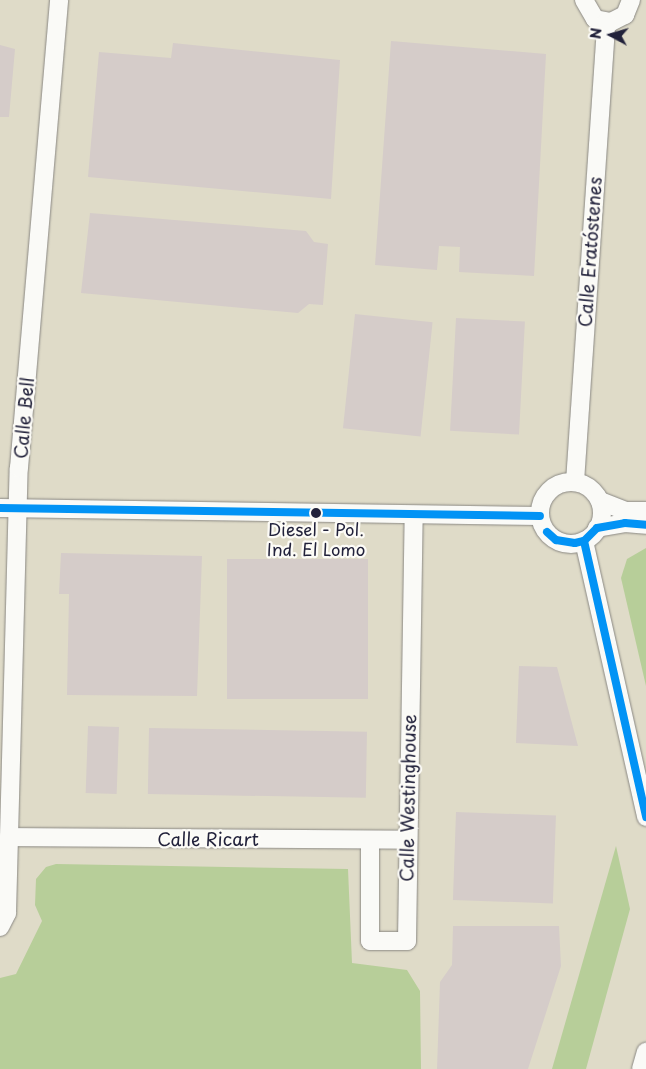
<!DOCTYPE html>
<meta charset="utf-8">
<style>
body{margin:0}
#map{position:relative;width:646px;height:1069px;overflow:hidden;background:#dfdbc8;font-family:"Playpen Sans",sans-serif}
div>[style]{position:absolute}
.green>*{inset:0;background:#b7ce99}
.building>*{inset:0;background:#d5ccc9;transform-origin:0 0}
.roads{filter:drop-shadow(0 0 1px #8a8883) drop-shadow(0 0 1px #8a8883)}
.street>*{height:18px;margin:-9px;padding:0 9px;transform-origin:9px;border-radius:9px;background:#fafaf7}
.street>.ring{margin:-9px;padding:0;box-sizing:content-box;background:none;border:18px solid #fafaf7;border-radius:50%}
.bus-1>*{height:8px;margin:-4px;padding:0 4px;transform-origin:4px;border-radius:4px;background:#0293f5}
.dots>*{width:14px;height:14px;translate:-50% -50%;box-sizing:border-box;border:2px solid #fdfcf7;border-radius:50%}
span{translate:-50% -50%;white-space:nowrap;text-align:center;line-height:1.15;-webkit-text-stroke:4.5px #fdfcf7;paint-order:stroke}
.bus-label{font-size:17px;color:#22223b}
.street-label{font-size:18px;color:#22223b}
.north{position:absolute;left:586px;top:10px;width:50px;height:50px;-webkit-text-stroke:4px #fdfcf7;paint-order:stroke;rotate:276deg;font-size:14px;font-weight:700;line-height:20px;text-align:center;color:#22223b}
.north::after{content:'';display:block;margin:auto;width:18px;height:22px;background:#22223b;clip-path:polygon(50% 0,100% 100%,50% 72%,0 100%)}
</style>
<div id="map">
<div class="green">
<div style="clip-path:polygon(646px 548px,646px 686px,621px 578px,627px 559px)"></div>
<div style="clip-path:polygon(616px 846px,630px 909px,586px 1069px,552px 1069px)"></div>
<div style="clip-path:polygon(56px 864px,348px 869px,352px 963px,407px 970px,420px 991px,421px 1069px,0 1069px,0 978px,16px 974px,42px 921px,35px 905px,36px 879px,46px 867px)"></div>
</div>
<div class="building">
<div style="clip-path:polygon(391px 41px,546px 54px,534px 276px,459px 272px,460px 247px,439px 246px,437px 270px,375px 265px)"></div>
<div style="clip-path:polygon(173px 43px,340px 60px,331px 199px,88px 177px,99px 52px,171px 58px)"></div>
<div style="clip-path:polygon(0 45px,15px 49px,9px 117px,0 117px)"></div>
<div style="clip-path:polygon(90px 213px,306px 231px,314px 242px,328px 244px,323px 305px,309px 304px,298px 313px,81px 293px)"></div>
<div style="left:355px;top:314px;width:78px;height:115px;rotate:6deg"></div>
<div style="left:456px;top:318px;width:69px;height:113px;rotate:3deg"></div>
<div style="clip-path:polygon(61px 553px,202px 556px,197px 696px,67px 695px,69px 594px,59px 594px)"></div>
<div style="left:227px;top:559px;width:141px;height:140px"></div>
<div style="clip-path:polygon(519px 666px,557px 667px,578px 746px,516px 743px)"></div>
<div style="left:88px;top:726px;width:31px;height:67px;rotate:2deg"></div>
<div style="left:149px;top:728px;width:218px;height:66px;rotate:1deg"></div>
<div style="left:456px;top:812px;width:100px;height:88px;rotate:2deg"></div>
<div style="clip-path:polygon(453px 926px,559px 926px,561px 966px,528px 1069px,437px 1069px,440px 982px,452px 965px)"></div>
</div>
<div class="roads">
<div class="street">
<div style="left:584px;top:0;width:22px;rotate:60deg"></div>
<div style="left:595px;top:19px;width:16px;rotate:11deg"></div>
<div style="left:611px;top:22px;width:16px;rotate:-27deg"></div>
<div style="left:625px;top:15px;width:16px;rotate:-68deg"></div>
<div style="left:575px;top:482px;width:461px;rotate:-86.1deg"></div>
<div class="ring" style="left:540px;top:482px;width:44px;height:44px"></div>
<div style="left:600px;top:501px;width:28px;rotate:21deg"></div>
<div style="left:626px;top:511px;width:20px"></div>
<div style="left:0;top:508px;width:540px;rotate:0.85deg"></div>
<div style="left:597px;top:528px;width:28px;rotate:-10deg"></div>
<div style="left:625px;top:523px;width:21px;rotate:5deg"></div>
<div style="left:584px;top:541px;width:283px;rotate:77.3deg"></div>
<div style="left:9px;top:837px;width:398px;rotate:0.4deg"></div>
<div style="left:370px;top:840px;width:101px;rotate:90deg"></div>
<div style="left:370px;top:941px;width:37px"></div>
<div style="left:407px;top:941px;width:425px;rotate:-89.1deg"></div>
<div style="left:0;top:927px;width:16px;rotate:-63deg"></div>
<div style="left:7px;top:913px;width:445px;rotate:-88.5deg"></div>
<div style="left:19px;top:468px;width:470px;rotate:-85.1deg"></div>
<div style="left:641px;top:1069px;width:18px;rotate:-74deg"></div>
</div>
</div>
<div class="bus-1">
<div style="left:0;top:508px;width:540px;rotate:0.85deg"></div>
<div style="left:547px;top:532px;width:12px;rotate:42deg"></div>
<div style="left:556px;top:540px;width:19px;rotate:9deg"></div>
<div style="left:575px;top:543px;width:9px;rotate:-13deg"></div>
<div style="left:584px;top:541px;width:18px;rotate:-45deg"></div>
<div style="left:597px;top:528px;width:28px;rotate:-10deg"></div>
<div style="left:625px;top:523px;width:21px;rotate:5deg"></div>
<div style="left:584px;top:541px;width:283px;rotate:77.3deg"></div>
</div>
<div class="dots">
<div style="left:316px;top:513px;background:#22223b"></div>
</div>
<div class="bus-label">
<span style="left:316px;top:540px">Diesel - Pol.<br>Ind. El Lomo</span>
</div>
<div class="street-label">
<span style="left:590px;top:252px;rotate:-86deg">Calle Eratóstenes</span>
<span style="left:24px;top:418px;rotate:-85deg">Calle Bell</span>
<span style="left:408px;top:798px;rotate:-89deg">Calle Westinghouse</span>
<span style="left:208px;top:839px">Calle Ricart</span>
</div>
<div class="north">N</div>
</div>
